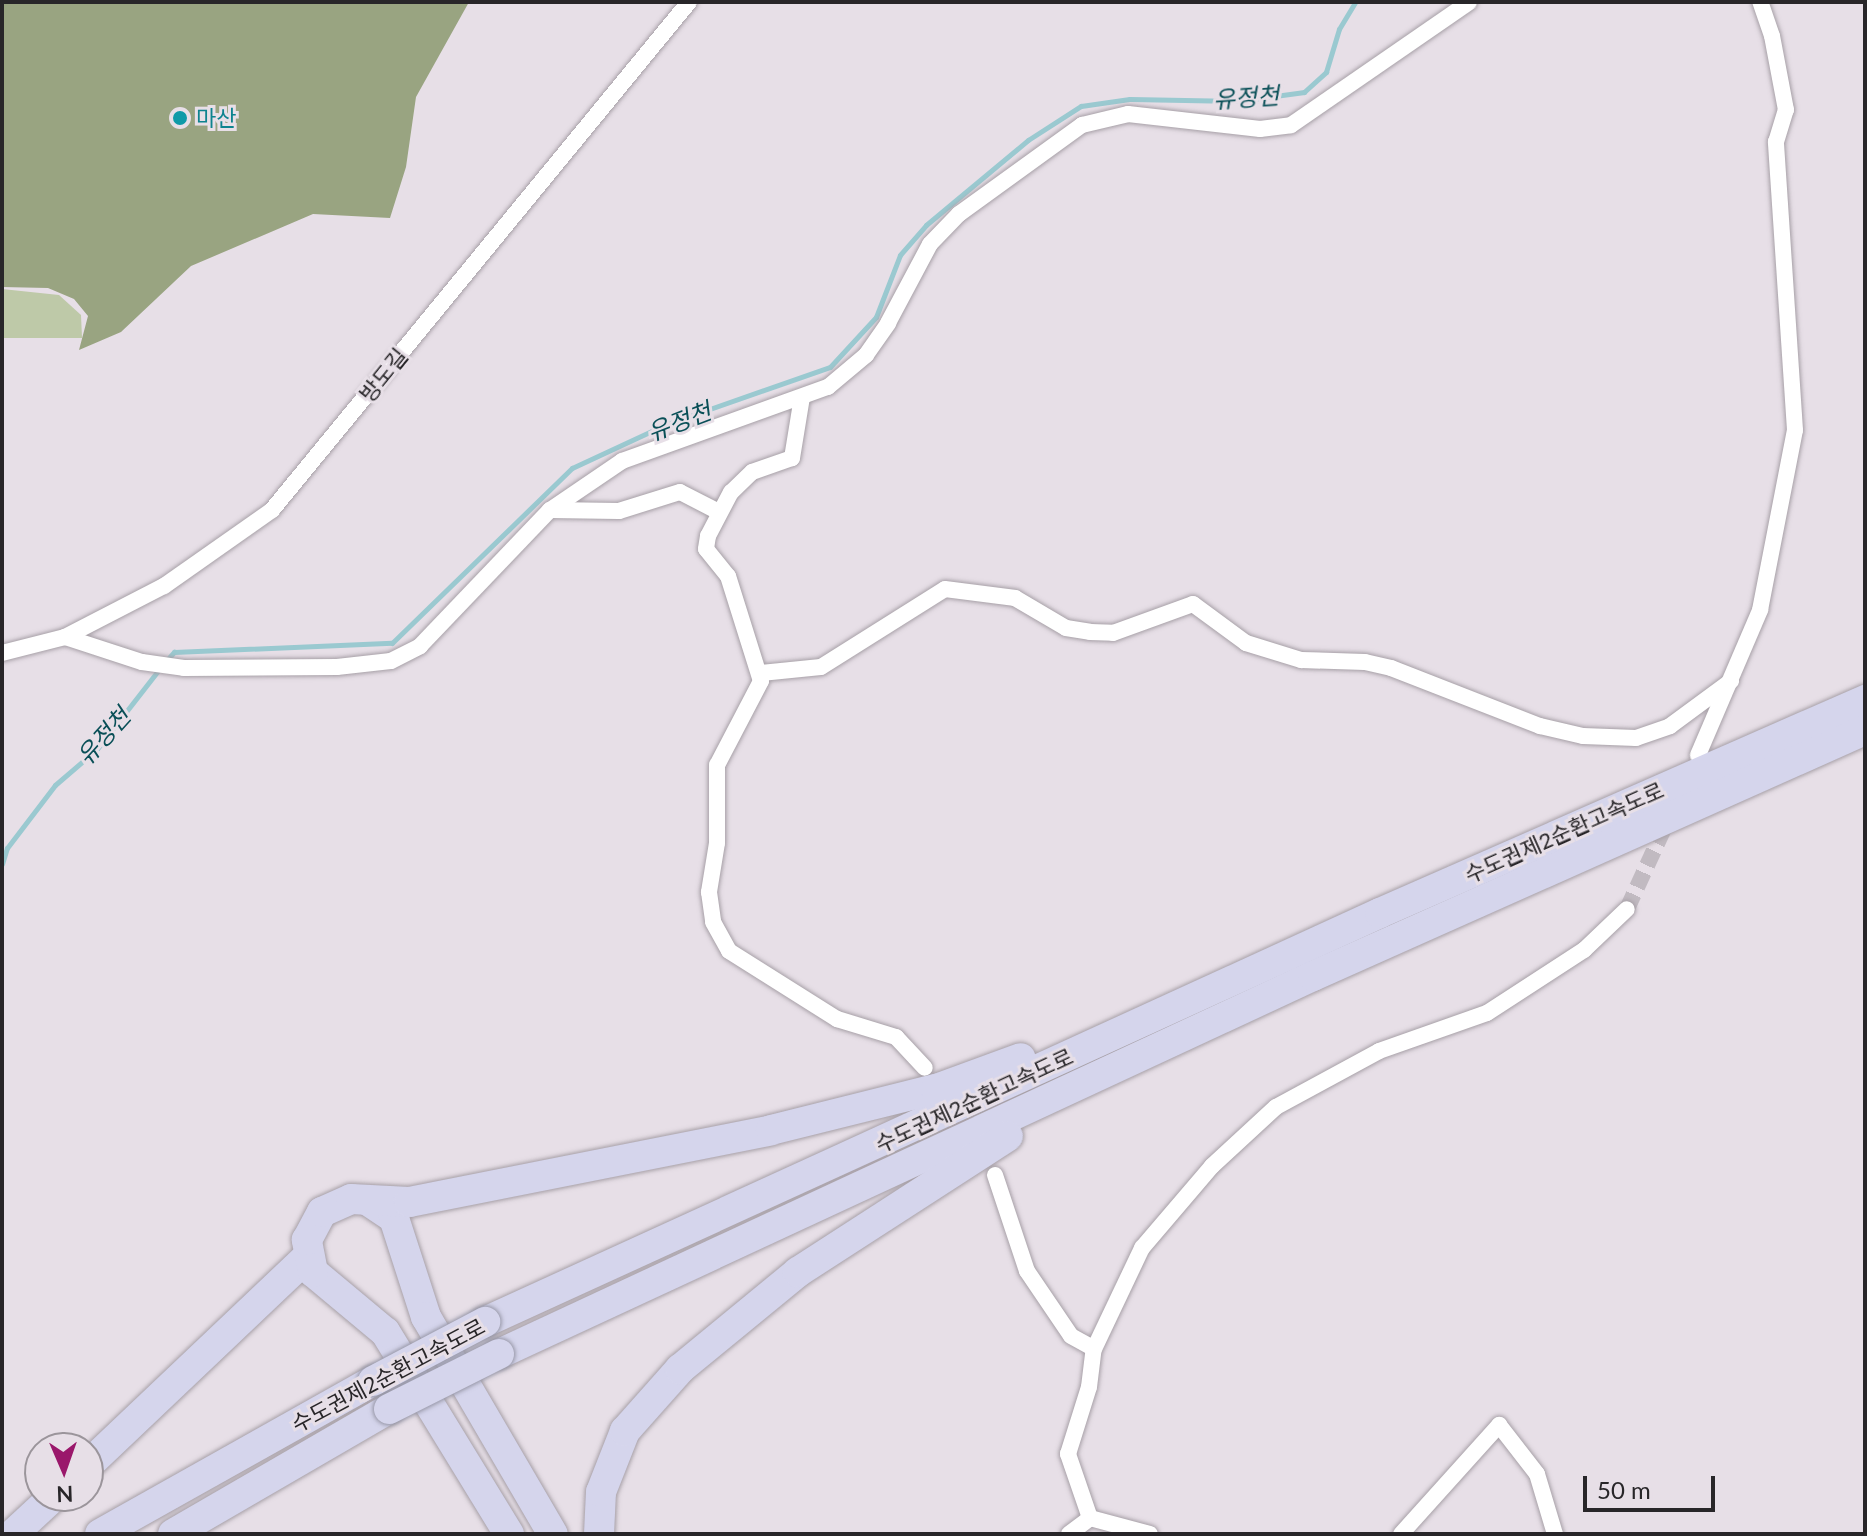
<!DOCTYPE html>
<meta charset="utf-8">
<style>
body{margin:0}
#map{position:relative;width:1867px;height:1536px;overflow:hidden;background:#e7dfe7;font-family:Lato,"Noto Sans KR",sans-serif}
div>[style]{position:absolute}
.green>*{inset:0;background:#bec9a8}
.forest>*{inset:0;background:#99a481}
.stream>*{height:5px;margin:-2.5px;padding:0 2.5px;transform-origin:2.5px;border-radius:2.5px;background:#9ac9d0}
.street-tunnel>*{height:16px;margin-top:-8px;transform-origin:0;background:repeating-linear-gradient(90deg,#c1bac1 0 16px,transparent 0 24px)}
.roads{filter:drop-shadow(0 0 2px #a7a0a7) drop-shadow(0 0 2px #a7a0a7)}
.street>*{height:16px;margin:-8px;padding:0 8px;transform-origin:8px;border-radius:8px;background:#fff}
.highway>*{height:30px;margin:-15px;padding:0 15px;transform-origin:15px;border-radius:15px;background:#d5d5ec}
.bridges{filter:drop-shadow(0 0 2px #9898a8) drop-shadow(0 0 2px #9898a8)}
.highway-bridge>*{height:30px;margin:-15px;padding:0 15px;transform-origin:15px;border-radius:15px;background:#d5d5ec}
.dots>*{width:22px;height:22px;translate:-50% -50%;box-sizing:border-box;border:4px solid #e7dfe7;border-radius:50%}
span{translate:-50% -50%;white-space:nowrap;text-align:center;line-height:1.15;-webkit-text-stroke:6px #e7dfe7;paint-order:stroke}
.culture-label{font-size:22px;color:#0d838f}
.left{translate:0 -50%;text-align:left}
.street-label{font-size:22px;color:#282629}
.water-label{font-size:24px;color:#094f57;font-style:italic}
.frame{position:absolute;inset:0;border:4px solid #282629;pointer-events:none}
.north{position:absolute;left:24px;top:1432px;width:80px;height:80px;box-sizing:border-box;background:#e7dfe7;border:2px solid #9b959b;border-radius:50%;rotate:178deg;font-size:22px;font-weight:700;line-height:32px;text-align:center;color:#282629}
.north::after{content:'';display:block;margin:auto;width:28px;height:36px;background:#9a176b;clip-path:polygon(50% 0,100% 100%,50% 72%,0 100%)}
.scale{position:absolute;left:1583px;top:1476px;width:132px;height:36px;box-sizing:border-box;border:4px solid #282629;border-top:0;padding-left:10px;font-size:24px;line-height:28px;white-space:nowrap;color:#282629;-webkit-text-stroke:6px #e7dfe7;paint-order:stroke}
</style>
<div id="map">
<div class="green">
<div style="clip-path:polygon(2px 289px,59px 295px,81px 315px,82px 338px,2px 338px)"></div>
</div>
<div class="forest">
<div style="clip-path:polygon(2px 2px,469px 2px,416px 97px,406px 167px,390px 218px,313px 214px,191px 266px,121px 332px,79px 350px,88px 316px,74px 299px,48px 288px,2px 287px)"></div>
</div>
<div class="stream">
<div style="left:167px;top:660px;width:11px;rotate:-49deg"></div>
<div style="left:174px;top:652px;width:218px;rotate:-2.4deg"></div>
<div style="left:392px;top:643px;width:251px;rotate:-44.2deg"></div>
<div style="left:572px;top:468px;width:105px;rotate:-24.9deg"></div>
<div style="left:667px;top:424px;width:173px;rotate:-19.3deg"></div>
<div style="left:830px;top:367px;width:68px;rotate:-47.4deg"></div>
<div style="left:876px;top:317px;width:66px;rotate:-68.8deg"></div>
<div style="left:900px;top:255px;width:40px;rotate:-49deg"></div>
<div style="left:926px;top:225px;width:133px;rotate:-39.8deg"></div>
<div style="left:1028px;top:140px;width:63px;rotate:-32.7deg"></div>
<div style="left:1081px;top:106px;width:49px;rotate:-8.1deg"></div>
<div style="left:1130px;top:99px;width:109px;rotate:1.1deg"></div>
<div style="left:1239px;top:101px;width:66px;rotate:-7.9deg"></div>
<div style="left:1304px;top:92px;width:30px;rotate:-42deg"></div>
<div style="left:1326px;top:72px;width:45px;rotate:-73.2deg"></div>
<div style="left:1339px;top:29px;width:31px;rotate:-59deg"></div>
<div style="left:2px;top:864px;width:17px;rotate:-73deg"></div>
<div style="left:7px;top:848px;width:79px;rotate:-52.7deg"></div>
<div style="left:55px;top:785px;width:55px;rotate:-40.6deg"></div>
<div style="left:97px;top:749px;width:103px;rotate:-52.1deg"></div>
</div>
<div class="street-tunnel">
<div style="left:1627px;top:909px;width:98px;rotate:-65.3deg"></div>
</div>
<div class="roads">
<div class="street">
<div style="left:802px;top:397px;width:62px;rotate:99.3deg"></div>
<div style="left:792px;top:458px;width:42px;rotate:160.7deg"></div>
<div style="left:752px;top:472px;width:29px;rotate:136deg"></div>
<div style="left:731px;top:492px;width:50px;rotate:117.6deg"></div>
<div style="left:708px;top:536px;width:13px;rotate:99deg"></div>
<div style="left:706px;top:549px;width:35px;rotate:51deg"></div>
<div style="left:728px;top:576px;width:110px;rotate:72.6deg"></div>
<div style="left:761px;top:681px;width:95px;rotate:117.6deg"></div>
<div style="left:717px;top:765px;width:78px;rotate:90deg"></div>
<div style="left:717px;top:843px;width:50px;rotate:99.3deg"></div>
<div style="left:709px;top:892px;width:30px;rotate:82deg"></div>
<div style="left:713px;top:922px;width:33px;rotate:61deg"></div>
<div style="left:729px;top:951px;width:128px;rotate:32.2deg"></div>
<div style="left:837px;top:1019px;width:62px;rotate:17deg"></div>
<div style="left:896px;top:1037px;width:42px;rotate:46.9deg"></div>
<div style="left:550px;top:510px;width:69px;rotate:0.8deg"></div>
<div style="left:619px;top:511px;width:64px;rotate:-17.3deg"></div>
<div style="left:680px;top:492px;width:44px;rotate:27.1deg"></div>
<div style="left:65px;top:637px;width:81px;rotate:18deg"></div>
<div style="left:142px;top:662px;width:42px;rotate:8.1deg"></div>
<div style="left:184px;top:668px;width:153px;rotate:-0.4deg"></div>
<div style="left:337px;top:667px;width:54px;rotate:-6.3deg"></div>
<div style="left:391px;top:661px;width:33px;rotate:-27deg"></div>
<div style="left:420px;top:646px;width:188px;rotate:-46.3deg"></div>
<div style="left:550px;top:510px;width:87px;rotate:-34.2deg"></div>
<div style="left:622px;top:461px;width:219px;rotate:-19.8deg"></div>
<div style="left:828px;top:387px;width:50px;rotate:-40.1deg"></div>
<div style="left:866px;top:355px;width:39px;rotate:-55deg"></div>
<div style="left:888px;top:323px;width:89px;rotate:-62deg"></div>
<div style="left:930px;top:244px;width:42px;rotate:-46deg"></div>
<div style="left:959px;top:214px;width:152px;rotate:-35.9deg"></div>
<div style="left:1082px;top:125px;width:47px;rotate:-13.4deg"></div>
<div style="left:1128px;top:114px;width:133px;rotate:6.5deg"></div>
<div style="left:1260px;top:129px;width:31px;rotate:-7deg"></div>
<div style="left:1291px;top:125px;width:216px;rotate:-34.6deg"></div>
<div style="left:2px;top:653px;width:65px;rotate:-14.3deg"></div>
<div style="left:65px;top:637px;width:111px;rotate:-27.3deg"></div>
<div style="left:164px;top:586px;width:132px;rotate:-35.1deg"></div>
<div style="left:272px;top:510px;width:657px;rotate:-50.62deg"></div>
<div style="left:761px;top:673px;width:60px;rotate:-5.7deg"></div>
<div style="left:821px;top:667px;width:146px;rotate:-32.2deg"></div>
<div style="left:945px;top:589px;width:71px;rotate:7.3deg"></div>
<div style="left:1015px;top:598px;width:59px;rotate:30.5deg"></div>
<div style="left:1066px;top:628px;width:24px;rotate:9deg"></div>
<div style="left:1090px;top:632px;width:23px;rotate:2deg"></div>
<div style="left:1113px;top:633px;width:85px;rotate:-19.9deg"></div>
<div style="left:1193px;top:604px;width:66px;rotate:36.3deg"></div>
<div style="left:1246px;top:643px;width:58px;rotate:17.2deg"></div>
<div style="left:1301px;top:660px;width:64px;rotate:1.8deg"></div>
<div style="left:1365px;top:662px;width:27px;rotate:13deg"></div>
<div style="left:1391px;top:668px;width:160px;rotate:21.3deg"></div>
<div style="left:1540px;top:726px;width:44px;rotate:13.1deg"></div>
<div style="left:1583px;top:736px;width:53px;rotate:2.2deg"></div>
<div style="left:1636px;top:738px;width:36px;rotate:-19deg"></div>
<div style="left:1670px;top:726px;width:76px;rotate:-36.4deg"></div>
<div style="left:1698px;top:755px;width:158px;rotate:-66.8deg"></div>
<div style="left:1760px;top:610px;width:183px;rotate:-79deg"></div>
<div style="left:1795px;top:430px;width:289px;rotate:-93.8deg"></div>
<div style="left:1776px;top:142px;width:34px;rotate:-73deg"></div>
<div style="left:1786px;top:110px;width:75px;rotate:-100.7deg"></div>
<div style="left:1772px;top:36px;width:36px;rotate:-109deg"></div>
<div style="left:995px;top:1175px;width:101px;rotate:71.6deg"></div>
<div style="left:1027px;top:1271px;width:78px;rotate:55.9deg"></div>
<div style="left:1071px;top:1336px;width:26px;rotate:29deg"></div>
<div style="left:1090px;top:1518px;width:68px;rotate:-109deg"></div>
<div style="left:1068px;top:1454px;width:70px;rotate:-72.6deg"></div>
<div style="left:1089px;top:1387px;width:38px;rotate:-83deg"></div>
<div style="left:1094px;top:1349px;width:112px;rotate:-64.6deg"></div>
<div style="left:1142px;top:1248px;width:108px;rotate:-49.5deg"></div>
<div style="left:1212px;top:1166px;width:87px;rotate:-42.7deg"></div>
<div style="left:1276px;top:1107px;width:117px;rotate:-28.5deg"></div>
<div style="left:1379px;top:1051px;width:114px;rotate:-19.4deg"></div>
<div style="left:1487px;top:1013px;width:116px;rotate:-33deg"></div>
<div style="left:1584px;top:950px;width:59px;rotate:-43.6deg"></div>
<div style="left:1090px;top:1518px;width:62px;rotate:14.9deg"></div>
<div style="left:1069px;top:1534px;width:26px;rotate:-37deg"></div>
<div style="left:1401px;top:1534px;width:147px;rotate:-48deg"></div>
<div style="left:1499px;top:1425px;width:62px;rotate:52.2deg"></div>
<div style="left:1537px;top:1474px;width:63px;rotate:73.3deg"></div>
</div>
<div class="highway">
<div style="left:367px;top:1200px;width:32px;rotate:34deg"></div>
<div style="left:394px;top:1218px;width:104px;rotate:72.1deg"></div>
<div style="left:426px;top:1317px;width:251px;rotate:59.7deg"></div>
<div style="left:485px;top:1322px;width:984px;rotate:-24.56deg"></div>
<div style="left:1380px;top:913px;width:530px;rotate:-23.71deg"></div>
<div style="left:499px;top:1354px;width:897px;rotate:-24.91deg"></div>
<div style="left:1313px;top:976px;width:604px;rotate:-24.02deg"></div>
<div style="left:88px;top:1465px;width:302px;rotate:-43.5deg"></div>
<div style="left:13px;top:1534px;width:56px;rotate:-42.8deg"></div>
<div style="left:100px;top:1534px;width:313px;rotate:-29.3deg"></div>
<div style="left:173px;top:1534px;width:250px;rotate:-30.1deg"></div>
<div style="left:509px;top:1534px;width:237px;rotate:-121.5deg"></div>
<div style="left:385px;top:1332px;width:94px;rotate:-140.2deg"></div>
<div style="left:313px;top:1272px;width:33px;rotate:-101deg"></div>
<div style="left:307px;top:1240px;width:32px;rotate:-62deg"></div>
<div style="left:322px;top:1212px;width:32px;rotate:-24deg"></div>
<div style="left:351px;top:1199px;width:58px;rotate:3deg"></div>
<div style="left:409px;top:1202px;width:369px;rotate:-11.2deg"></div>
<div style="left:771px;top:1130px;width:170px;rotate:-14deg"></div>
<div style="left:936px;top:1089px;width:90px;rotate:-20deg"></div>
<div style="left:599px;top:1534px;width:42px;rotate:-87.3deg"></div>
<div style="left:601px;top:1492px;width:66px;rotate:-68.5deg"></div>
<div style="left:625px;top:1431px;width:83px;rotate:-48.4deg"></div>
<div style="left:680px;top:1369px;width:153px;rotate:-39.4deg"></div>
<div style="left:798px;top:1272px;width:250px;rotate:-32.9deg"></div>
</div>
</div>
<div class="bridges">
<div class="highway-bridge">
<div style="left:373px;top:1381px;width:127px;rotate:-27.8deg"></div>
<div style="left:389px;top:1409px;width:123px;rotate:-26.6deg"></div>
</div>
</div>
<div class="dots">
<div style="left:180px;top:118px;background:#0f9aa8"></div>
</div>
<div class="culture-label">
<span class="left" style="left:196px;top:118px">마산</span>
</div>
<div class="street-label">
<span style="left:383px;top:375px;rotate:-51deg">방도길</span>
<span style="left:1564px;top:832px;rotate:-24deg">수도권제2순환고속도로</span>
<span style="left:974px;top:1100px;rotate:-25deg">수도권제2순환고속도로</span>
<span style="left:388px;top:1375px;rotate:-28deg">수도권제2순환고속도로</span>
</div>
<div class="water-label">
<span style="left:1246px;top:97px;rotate:-4deg">유정천</span>
<span style="left:679px;top:421px;rotate:-21deg">유정천</span>
<span style="left:103px;top:736px;rotate:-48deg">유정천</span>
</div>
<div class="frame"></div>
<div class="north">N</div>
<div class="scale">50 m</div>
</div>
